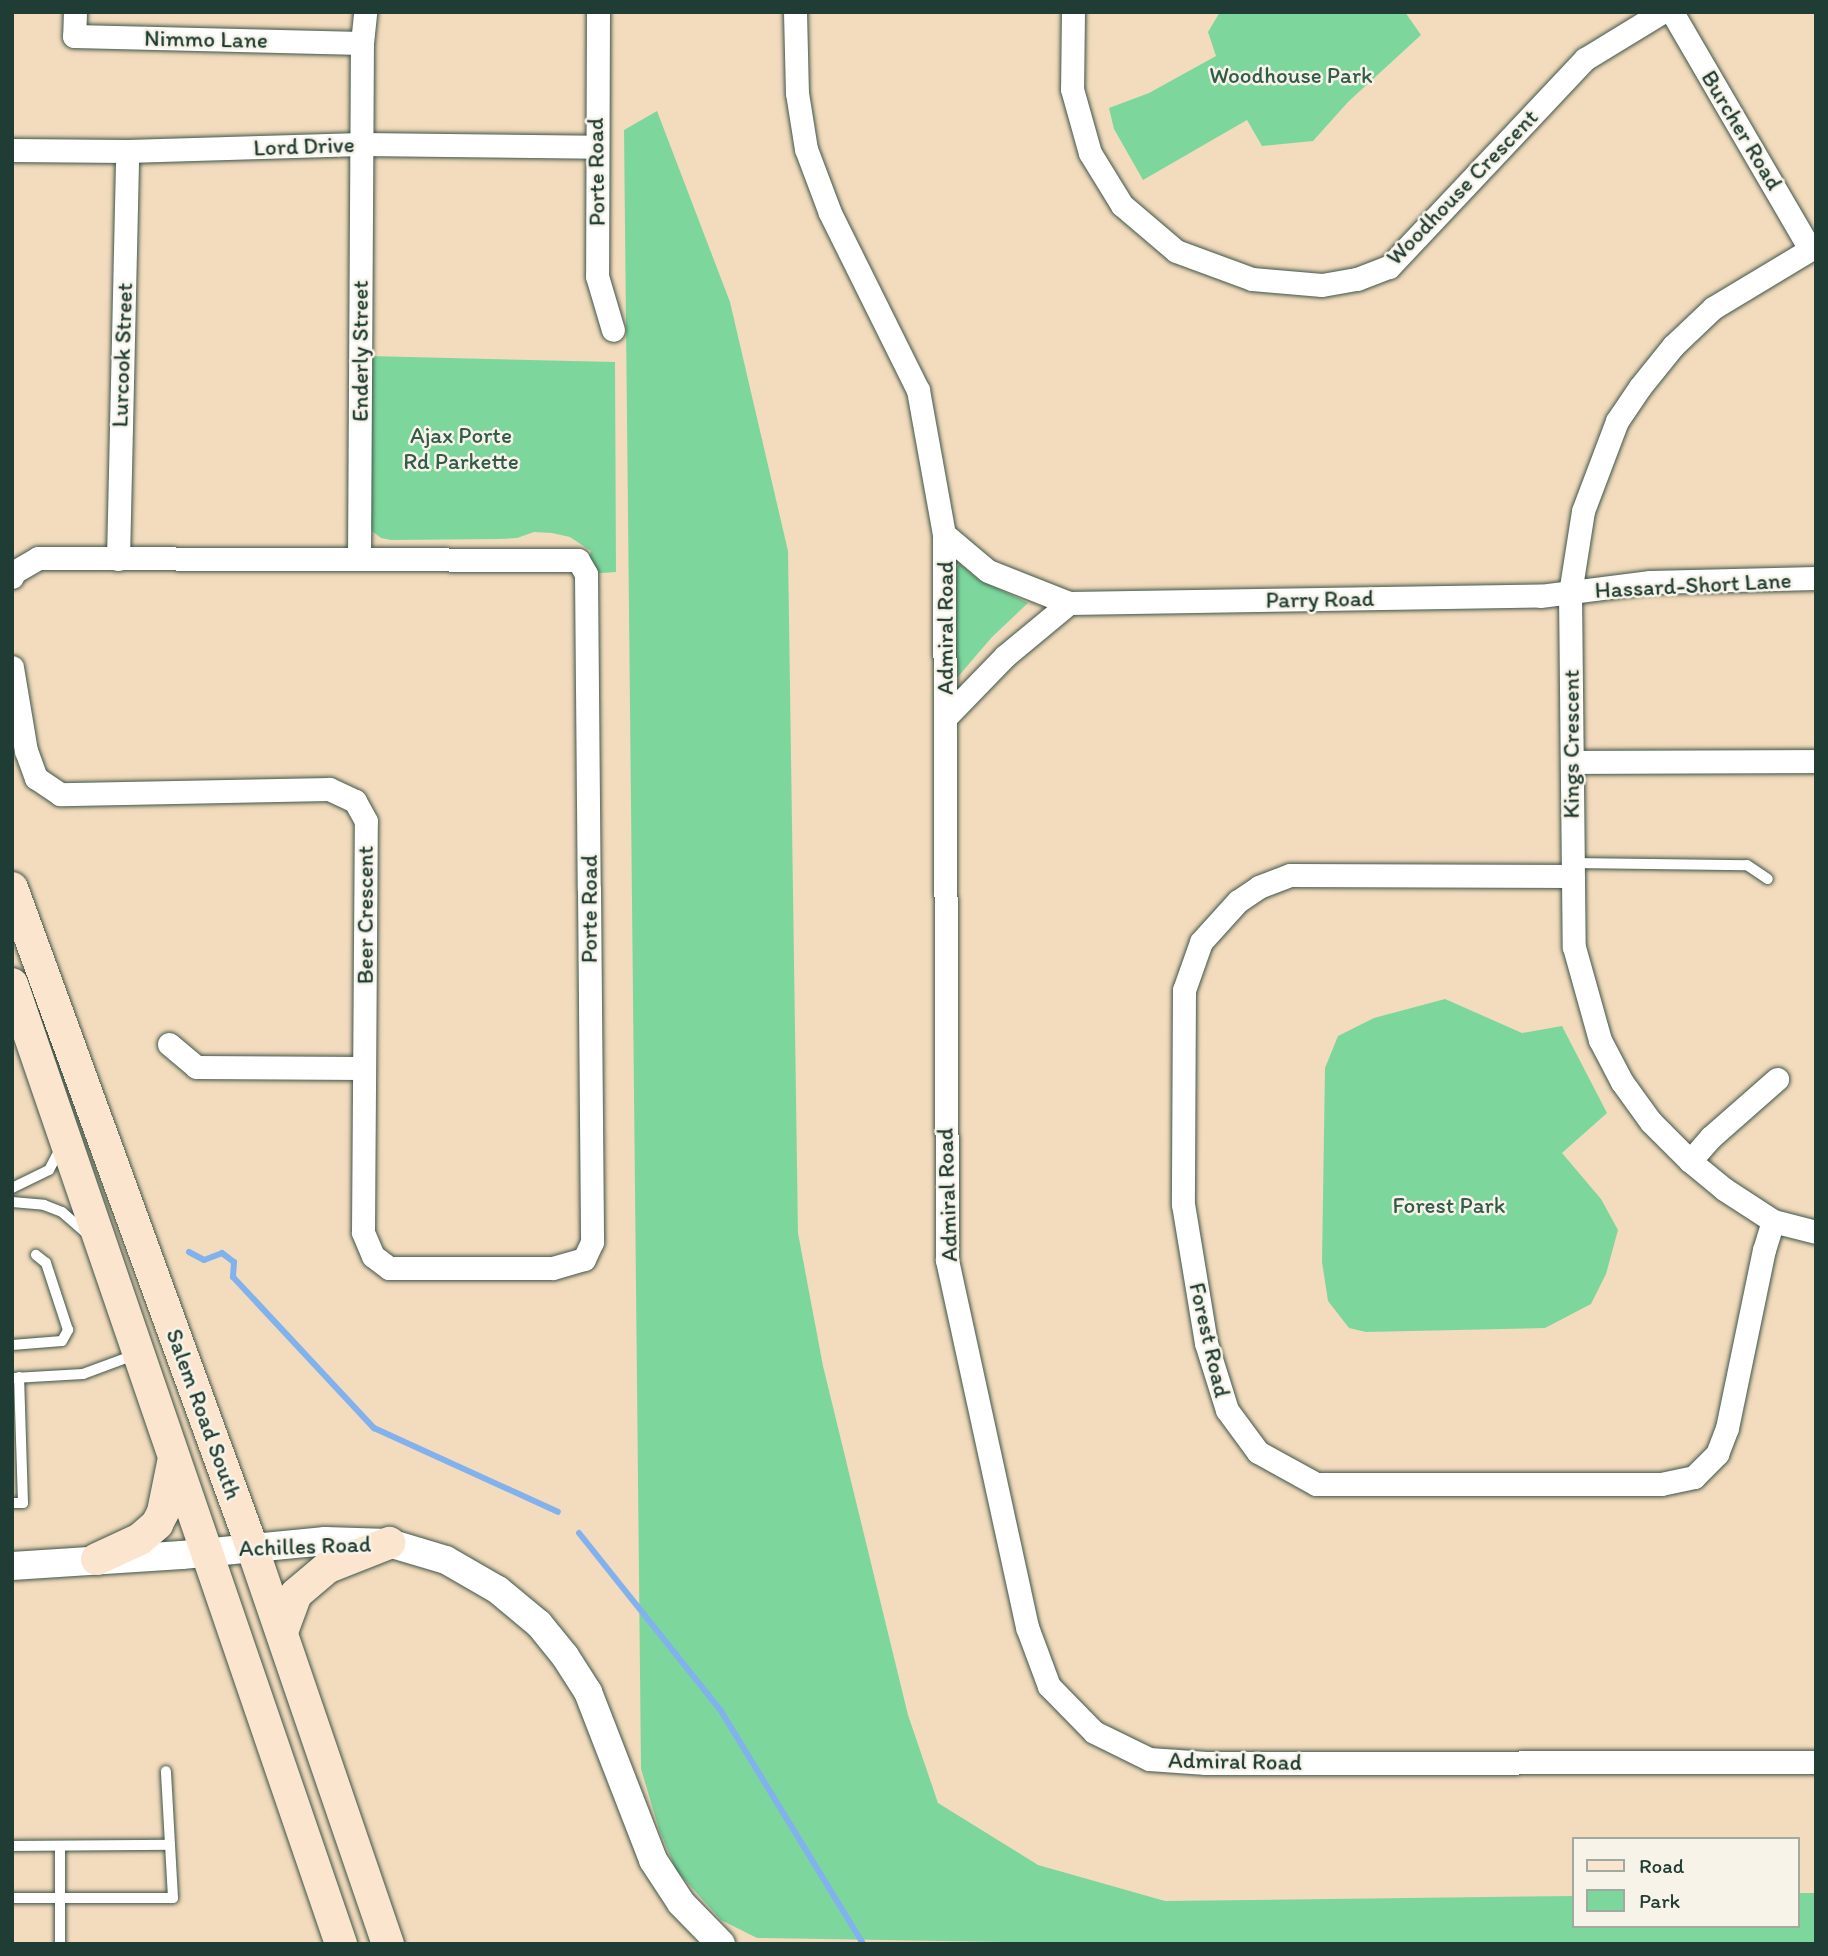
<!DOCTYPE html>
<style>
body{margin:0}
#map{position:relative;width:1828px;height:1956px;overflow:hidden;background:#f3dbbd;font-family:Itim,sans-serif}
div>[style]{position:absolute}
.green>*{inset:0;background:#7dd79d}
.stream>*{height:6px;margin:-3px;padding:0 3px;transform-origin:3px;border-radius:3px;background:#81b2ed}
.roads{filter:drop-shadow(0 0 2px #3f5549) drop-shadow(0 0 2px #3f5549)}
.service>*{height:10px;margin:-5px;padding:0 5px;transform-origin:5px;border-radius:5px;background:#fff}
.minor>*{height:23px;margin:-11.5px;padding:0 11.5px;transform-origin:11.5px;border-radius:11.5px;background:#fff}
.tertiary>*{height:28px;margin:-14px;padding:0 14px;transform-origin:14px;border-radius:14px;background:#fff}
.secondary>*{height:32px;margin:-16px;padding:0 16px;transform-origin:16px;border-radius:16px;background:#fbe5cf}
span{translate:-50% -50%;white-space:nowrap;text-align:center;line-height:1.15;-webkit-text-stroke:5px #f7f3e8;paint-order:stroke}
.street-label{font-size:23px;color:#1f3d34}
.park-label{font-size:23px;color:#325c49}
.frame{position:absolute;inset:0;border:14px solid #1f3d34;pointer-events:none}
.legend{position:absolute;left:1572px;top:1837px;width:228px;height:91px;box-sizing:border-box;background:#f7f3e8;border:2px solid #a1aaa0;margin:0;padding:9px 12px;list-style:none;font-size:21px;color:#1f3d34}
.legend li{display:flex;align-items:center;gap:14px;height:35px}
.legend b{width:35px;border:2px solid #a1aaa0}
</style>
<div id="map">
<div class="green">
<div style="clip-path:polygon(1220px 12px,1405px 12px,1421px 35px,1348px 102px,1313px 141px,1262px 146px,1247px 120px,1143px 180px,1114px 129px,1109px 108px,1149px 93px,1216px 56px,1208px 32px)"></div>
<div style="clip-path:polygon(657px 111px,730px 302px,788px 551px,798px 1233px,823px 1366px,908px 1715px,938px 1803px,1038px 1865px,1165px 1901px,1574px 1896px,1574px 1926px,1798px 1926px,1798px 1893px,1816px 1893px,1816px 1944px,1116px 1944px,757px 1938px,721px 1920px,676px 1870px,659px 1829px,641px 1769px,624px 130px)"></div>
<div style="clip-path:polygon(369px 356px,615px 362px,616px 572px,586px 574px,591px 551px,570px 537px,552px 533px,534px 532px,517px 538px,500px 539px,391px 540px,381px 538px,372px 531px,370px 523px)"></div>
<div style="clip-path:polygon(960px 564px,979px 580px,1028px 603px,992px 637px,956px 679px,954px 570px)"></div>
<div style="clip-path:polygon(1445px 999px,1522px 1033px,1562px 1026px,1607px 1113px,1562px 1153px,1601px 1199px,1618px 1230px,1606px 1274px,1591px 1304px,1545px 1328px,1366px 1332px,1349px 1328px,1328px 1301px,1322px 1262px,1325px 1068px,1338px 1036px,1374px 1018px)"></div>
</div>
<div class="stream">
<div style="left:189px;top:1252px;width:17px;rotate:28deg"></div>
<div style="left:204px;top:1260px;width:19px;rotate:-21deg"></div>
<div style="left:222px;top:1253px;width:15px;rotate:37deg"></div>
<div style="left:234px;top:1262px;width:15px;rotate:94deg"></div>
<div style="left:233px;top:1277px;width:207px;rotate:47deg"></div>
<div style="left:374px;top:1428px;width:202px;rotate:24.5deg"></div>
<div style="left:579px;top:1533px;width:228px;rotate:51.4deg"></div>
<div style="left:721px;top:1711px;width:273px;rotate:58.6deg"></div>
</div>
<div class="roads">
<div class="service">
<div style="left:1572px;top:863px;width:175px;rotate:0.7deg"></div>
<div style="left:1747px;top:865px;width:25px;rotate:34deg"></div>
<div style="left:12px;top:1188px;width:41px;rotate:-25.9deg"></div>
<div style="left:49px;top:1170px;width:27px;rotate:-62deg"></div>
<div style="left:12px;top:1202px;width:32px;rotate:5deg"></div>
<div style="left:44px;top:1205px;width:19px;rotate:21deg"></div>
<div style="left:62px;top:1212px;width:33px;rotate:41deg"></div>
<div style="left:12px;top:1345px;width:50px;rotate:-4.6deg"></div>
<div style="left:62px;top:1341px;width:13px;rotate:-61deg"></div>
<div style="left:68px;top:1330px;width:71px;rotate:-108.2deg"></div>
<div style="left:46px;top:1263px;width:13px;rotate:-141deg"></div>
<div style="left:14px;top:1378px;width:69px;rotate:-3.3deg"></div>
<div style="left:83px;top:1374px;width:58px;rotate:-20.3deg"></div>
<div style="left:12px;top:1503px;width:11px"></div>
<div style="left:23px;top:1503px;width:126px;rotate:-91.8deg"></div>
<div style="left:12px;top:1846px;width:158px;rotate:-0.4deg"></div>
<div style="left:60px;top:1846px;width:98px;rotate:90deg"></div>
<div style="left:12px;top:1898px;width:161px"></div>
<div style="left:173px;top:1898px;width:127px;rotate:-93.2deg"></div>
</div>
<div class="minor">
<div style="left:75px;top:12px;width:24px;rotate:92deg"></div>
<div style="left:74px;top:36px;width:288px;rotate:1.4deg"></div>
<div style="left:598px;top:12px;width:264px;rotate:90.2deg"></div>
<div style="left:597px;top:276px;width:56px;rotate:73.5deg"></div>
<div style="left:795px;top:12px;width:81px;rotate:88.6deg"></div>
<div style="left:797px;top:93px;width:57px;rotate:80.9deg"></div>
<div style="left:806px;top:149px;width:68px;rotate:69.4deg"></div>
<div style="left:830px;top:213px;width:198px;rotate:63.6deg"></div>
<div style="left:918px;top:390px;width:146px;rotate:79.8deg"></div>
<div style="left:944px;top:534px;width:726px;rotate:89.76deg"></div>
<div style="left:947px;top:1260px;width:376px;rotate:77.7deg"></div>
<div style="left:1027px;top:1627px;width:63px;rotate:69.6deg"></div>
<div style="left:1049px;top:1686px;width:64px;rotate:45.6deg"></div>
<div style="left:1094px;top:1732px;width:61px;rotate:26.1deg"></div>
<div style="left:1149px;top:1759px;width:57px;rotate:4deg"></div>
<div style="left:1206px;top:1763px;width:610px;rotate:-0.09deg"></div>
<div style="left:1073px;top:12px;width:77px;rotate:90.7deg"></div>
<div style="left:1072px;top:89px;width:66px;rotate:74.3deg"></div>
<div style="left:1090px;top:153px;width:61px;rotate:58.4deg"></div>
<div style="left:1122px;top:205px;width:71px;rotate:40.4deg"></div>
<div style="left:1176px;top:251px;width:81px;rotate:20.2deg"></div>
<div style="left:1252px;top:279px;width:70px;rotate:4.9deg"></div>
<div style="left:1322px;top:285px;width:36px;rotate:-10deg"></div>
<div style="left:1357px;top:279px;width:34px;rotate:-21deg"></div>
<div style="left:1389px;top:267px;width:286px;rotate:-46.7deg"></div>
<div style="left:1585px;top:59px;width:90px;rotate:-31.4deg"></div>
<div style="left:1672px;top:12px;width:274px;rotate:59.8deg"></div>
<div style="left:12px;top:150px;width:115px;rotate:0.5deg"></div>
<div style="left:127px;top:151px;width:234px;rotate:-1.7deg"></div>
<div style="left:361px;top:144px;width:235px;rotate:0.7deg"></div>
<div style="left:1816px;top:246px;width:120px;rotate:149deg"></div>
<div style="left:1713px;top:308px;width:55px;rotate:136.5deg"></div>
<div style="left:1673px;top:346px;width:53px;rotate:128.8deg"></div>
<div style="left:1640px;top:387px;width:41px;rotate:124.1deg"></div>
<div style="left:1617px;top:421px;width:96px;rotate:110.7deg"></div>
<div style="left:1583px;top:511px;width:83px;rotate:99deg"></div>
<div style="left:1570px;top:593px;width:354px;rotate:89.4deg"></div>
<div style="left:1574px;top:947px;width:97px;rotate:74.4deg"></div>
<div style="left:1600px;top:1040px;width:47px;rotate:62.4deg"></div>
<div style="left:1622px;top:1082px;width:49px;rotate:54.1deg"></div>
<div style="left:1651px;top:1122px;width:55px;rotate:45deg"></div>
<div style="left:1690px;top:1161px;width:44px;rotate:39.5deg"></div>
<div style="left:1724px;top:1189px;width:59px;rotate:33.1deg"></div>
<div style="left:1773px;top:1221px;width:44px;rotate:14.3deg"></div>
<div style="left:944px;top:534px;width:57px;rotate:40.1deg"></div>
<div style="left:988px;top:571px;width:87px;rotate:21.6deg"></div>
<div style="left:1069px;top:603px;width:471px;rotate:-0.9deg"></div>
<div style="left:1540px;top:596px;width:111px;rotate:-7.3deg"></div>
<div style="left:1650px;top:582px;width:166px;rotate:-1.4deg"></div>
<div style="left:118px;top:559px;width:408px;rotate:-88.7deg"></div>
<div style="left:359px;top:559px;width:516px;rotate:-89.67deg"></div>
<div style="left:362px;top:43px;width:31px;rotate:-84deg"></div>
<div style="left:12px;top:577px;width:5px;rotate:-68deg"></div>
<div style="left:14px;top:572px;width:28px;rotate:-30deg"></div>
<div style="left:38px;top:558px;width:540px;rotate:0.21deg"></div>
<div style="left:578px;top:560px;width:16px;rotate:60deg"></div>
<div style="left:586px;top:574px;width:315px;rotate:89.5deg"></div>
<div style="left:589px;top:889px;width:353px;rotate:89.5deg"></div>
<div style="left:592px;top:1242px;width:19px;rotate:115deg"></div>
<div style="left:584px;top:1259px;width:33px;rotate:164deg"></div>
<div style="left:552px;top:1268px;width:163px;rotate:180deg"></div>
<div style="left:389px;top:1268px;width:20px;rotate:-143deg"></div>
<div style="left:373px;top:1256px;width:26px;rotate:-113deg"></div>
<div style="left:363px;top:1232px;width:411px;rotate:-89.6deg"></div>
<div style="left:366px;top:821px;width:23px;rotate:-119deg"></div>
<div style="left:355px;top:801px;width:29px;rotate:-155deg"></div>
<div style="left:329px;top:789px;width:269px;rotate:178.9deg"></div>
<div style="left:60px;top:794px;width:29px;rotate:-146deg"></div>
<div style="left:36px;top:778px;width:29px;rotate:-110deg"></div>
<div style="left:26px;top:751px;width:85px;rotate:-99.5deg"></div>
<div style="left:945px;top:718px;width:86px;rotate:-45.9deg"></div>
<div style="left:1005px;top:656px;width:83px;rotate:-39.6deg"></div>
<div style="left:1573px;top:762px;width:243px;rotate:-0.2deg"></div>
<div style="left:1572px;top:876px;width:282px;rotate:-179.8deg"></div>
<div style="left:1290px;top:875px;width:33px;rotate:159deg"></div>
<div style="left:1259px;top:887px;width:25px;rotate:146deg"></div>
<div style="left:1238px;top:901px;width:55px;rotate:132.1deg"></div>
<div style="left:1201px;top:942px;width:51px;rotate:109.5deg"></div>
<div style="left:1184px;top:990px;width:214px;rotate:90.3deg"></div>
<div style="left:1183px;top:1204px;width:141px;rotate:80.6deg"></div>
<div style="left:1206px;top:1343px;width:70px;rotate:72.6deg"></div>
<div style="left:1227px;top:1410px;width:52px;rotate:53.6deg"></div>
<div style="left:1258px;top:1452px;width:66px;rotate:28.9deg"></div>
<div style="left:1316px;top:1484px;width:345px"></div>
<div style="left:1661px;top:1484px;width:34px;rotate:-12deg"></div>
<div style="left:1694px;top:1477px;width:33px;rotate:-45deg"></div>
<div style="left:1717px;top:1454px;width:28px;rotate:-69deg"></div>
<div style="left:1727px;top:1428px;width:182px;rotate:-78.3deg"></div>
<div style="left:1764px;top:1250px;width:30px;rotate:-73deg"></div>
<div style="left:169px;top:1044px;width:35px;rotate:40deg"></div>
<div style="left:196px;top:1067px;width:168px;rotate:0.3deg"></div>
<div style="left:1690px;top:1161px;width:32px;rotate:-49deg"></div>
<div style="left:1711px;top:1137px;width:88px;rotate:-41.3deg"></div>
</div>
<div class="tertiary">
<div style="left:12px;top:1566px;width:170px;rotate:-3.7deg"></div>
<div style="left:182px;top:1555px;width:144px;rotate:-5.6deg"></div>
<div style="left:325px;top:1541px;width:64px;rotate:1.8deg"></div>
<div style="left:389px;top:1543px;width:59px;rotate:16.6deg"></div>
<div style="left:446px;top:1560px;width:60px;rotate:30deg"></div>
<div style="left:498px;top:1590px;width:53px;rotate:39.7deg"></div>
<div style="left:539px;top:1624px;width:41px;rotate:50.9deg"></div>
<div style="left:565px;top:1656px;width:43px;rotate:57.4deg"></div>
<div style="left:588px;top:1692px;width:180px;rotate:68.8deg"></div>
<div style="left:653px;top:1860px;width:51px;rotate:56.9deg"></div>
<div style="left:681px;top:1903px;width:57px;rotate:45.7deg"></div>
</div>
<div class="secondary">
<div style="left:12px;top:888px;width:701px;rotate:69.99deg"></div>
<div style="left:252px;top:1547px;width:420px;rotate:71.1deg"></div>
<div style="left:12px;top:984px;width:1015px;rotate:71.08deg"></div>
<div style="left:97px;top:1559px;width:47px;rotate:-24.9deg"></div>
<div style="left:140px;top:1539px;width:23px;rotate:-41deg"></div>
<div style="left:157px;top:1524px;width:13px;rotate:-63deg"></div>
<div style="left:163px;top:1512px;width:50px;rotate:-78.5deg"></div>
<div style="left:282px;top:1632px;width:40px;rotate:-69.8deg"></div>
<div style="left:296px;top:1594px;width:42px;rotate:-40.2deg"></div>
<div style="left:328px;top:1567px;width:66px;rotate:-21.5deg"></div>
</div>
</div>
<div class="street-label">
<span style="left:206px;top:39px;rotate:1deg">Nimmo Lane</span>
<span style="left:1742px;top:130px;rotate:59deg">Burcher Road</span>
<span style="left:304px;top:146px;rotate:-2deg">Lord Drive</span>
<span style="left:596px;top:172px;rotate:-91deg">Porte Road</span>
<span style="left:1462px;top:187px;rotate:-46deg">Woodhouse Crescent</span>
<span style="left:360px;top:351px;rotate:-90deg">Enderly Street</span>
<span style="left:122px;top:355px;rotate:-88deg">Lurcook Street</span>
<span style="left:1693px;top:585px;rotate:-3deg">Hassard-Short Lane</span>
<span style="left:1320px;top:599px;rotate:-1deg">Parry Road</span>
<span style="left:945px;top:628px;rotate:-90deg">Admiral Road</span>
<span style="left:1571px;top:744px;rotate:-90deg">Kings Crescent</span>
<span style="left:589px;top:909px;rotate:-90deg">Porte Road</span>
<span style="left:365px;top:915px;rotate:-90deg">Beer Crescent</span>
<span style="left:947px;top:1195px;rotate:-92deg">Admiral Road</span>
<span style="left:1210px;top:1340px;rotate:77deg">Forest Road</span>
<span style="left:204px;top:1414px;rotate:70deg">Salem Road South</span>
<span style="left:305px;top:1546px;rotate:-2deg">Achilles Road</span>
<span style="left:1235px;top:1761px;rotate:1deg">Admiral Road</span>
</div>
<div class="park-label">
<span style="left:1291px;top:75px">Woodhouse Park</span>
<span style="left:461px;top:448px">Ajax Porte<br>Rd Parkette</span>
<span style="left:1449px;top:1205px">Forest Park</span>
</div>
<div class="frame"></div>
<ul class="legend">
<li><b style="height:9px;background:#fbe5cf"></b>Road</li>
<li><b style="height:19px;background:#7dd79d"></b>Park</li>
</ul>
</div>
